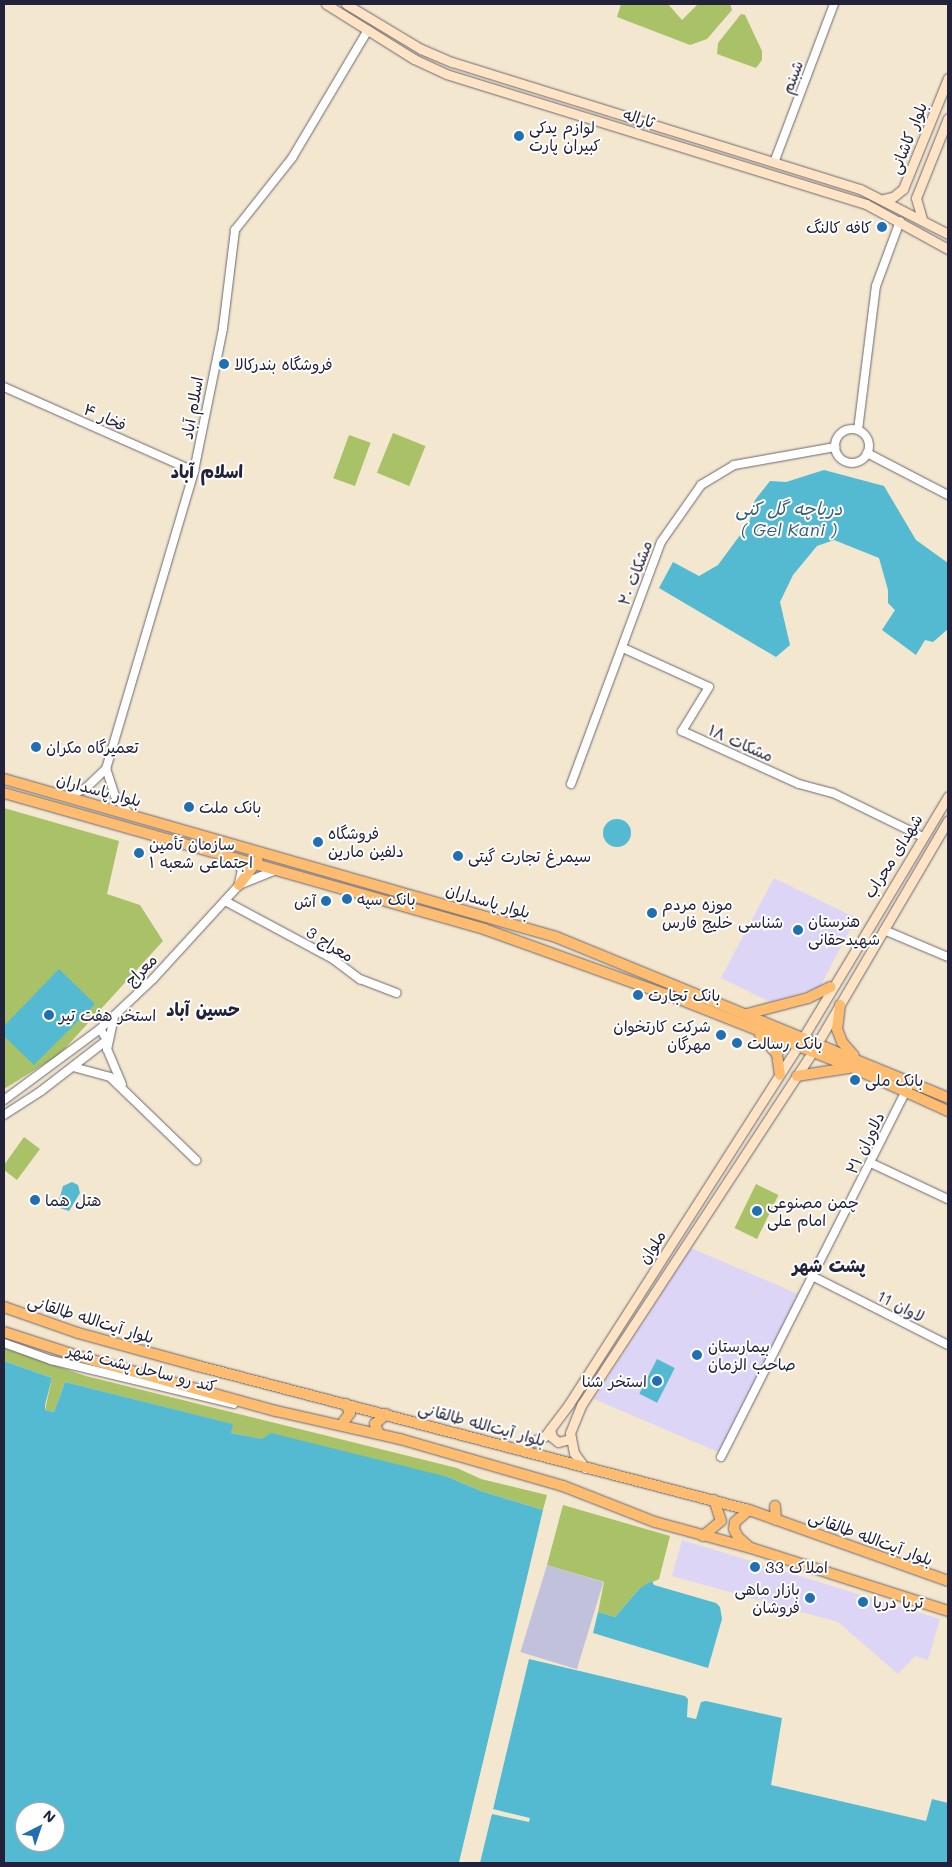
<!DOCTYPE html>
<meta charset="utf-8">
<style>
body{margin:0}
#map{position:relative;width:952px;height:1867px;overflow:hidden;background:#f3e7d0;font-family:Mali,"Playpen Sans Arabic",sans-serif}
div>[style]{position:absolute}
.built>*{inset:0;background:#ddd5f6}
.industrial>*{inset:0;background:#c2c1dc;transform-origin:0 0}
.green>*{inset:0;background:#a9c268;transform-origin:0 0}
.water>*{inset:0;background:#53bad1;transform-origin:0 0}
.round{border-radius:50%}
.pier>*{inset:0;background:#f3e7d0}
.roads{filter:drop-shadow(0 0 1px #6b676f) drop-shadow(0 0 1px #6b676f)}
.tertiary>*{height:8px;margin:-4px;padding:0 4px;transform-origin:4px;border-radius:4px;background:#fff}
.tertiary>.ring{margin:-4px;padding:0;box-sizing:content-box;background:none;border:8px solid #fff;border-radius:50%}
.secondary>*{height:9px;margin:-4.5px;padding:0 4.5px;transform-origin:4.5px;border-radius:4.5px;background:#fee4c5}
.primary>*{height:10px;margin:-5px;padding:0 5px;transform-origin:5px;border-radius:5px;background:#fdbc6f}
.dots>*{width:14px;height:14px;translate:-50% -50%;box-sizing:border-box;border:2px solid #fff;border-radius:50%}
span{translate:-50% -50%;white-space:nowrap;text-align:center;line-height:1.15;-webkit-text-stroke:4px #fff;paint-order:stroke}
.street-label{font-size:16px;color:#22223b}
.poi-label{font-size:16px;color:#22223b}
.left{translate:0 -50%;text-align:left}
.right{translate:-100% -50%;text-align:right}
.neighbourhood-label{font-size:18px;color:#22223b;font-weight:700}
.water-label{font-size:18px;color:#365f77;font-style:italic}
.frame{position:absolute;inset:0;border:5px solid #22223b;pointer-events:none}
.north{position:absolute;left:15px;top:1802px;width:50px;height:50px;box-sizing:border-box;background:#fff;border:1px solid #a7a7b1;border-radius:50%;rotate:41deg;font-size:14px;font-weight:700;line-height:20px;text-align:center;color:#22223b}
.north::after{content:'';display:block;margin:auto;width:18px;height:22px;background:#1f6fb2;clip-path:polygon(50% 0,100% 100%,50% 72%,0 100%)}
</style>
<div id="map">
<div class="built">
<div style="clip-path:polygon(774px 878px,856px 918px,820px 987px,770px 1002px,721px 978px)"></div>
<div style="clip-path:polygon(691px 1248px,798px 1294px,757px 1384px,718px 1452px,594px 1399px)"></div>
<div style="clip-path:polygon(682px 1540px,940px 1619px,928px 1660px,915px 1656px,898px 1674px,838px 1622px,672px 1576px)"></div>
</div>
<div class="industrial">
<div style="left:547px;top:1565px;width:59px;height:91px;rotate:17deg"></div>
</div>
<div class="green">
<div style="clip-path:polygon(621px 4px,668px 4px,682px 20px,698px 4px,730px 4px,732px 10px,707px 39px,690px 45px,617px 17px)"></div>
<div style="clip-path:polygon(741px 14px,745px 15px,762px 51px,762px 60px,756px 68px,717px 54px,718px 43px)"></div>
<div style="left:393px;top:433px;width:35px;height:43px;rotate:22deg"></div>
<div style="left:349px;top:435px;width:23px;height:46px;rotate:20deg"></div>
<div style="clip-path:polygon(4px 808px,119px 841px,107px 894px,140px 905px,163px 941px,59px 1055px,4px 1089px)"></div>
<div style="clip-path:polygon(24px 1137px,40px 1149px,17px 1180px,4px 1170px,4px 1165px)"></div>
<div style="left:756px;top:1184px;width:25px;height:49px;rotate:26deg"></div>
<div style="clip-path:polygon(4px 1348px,86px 1376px,457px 1468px,481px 1479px,547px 1495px,543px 1510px,481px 1491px,448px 1477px,231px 1433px,232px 1424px,65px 1382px,54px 1412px,45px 1410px,52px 1378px,4px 1361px)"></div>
<div style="clip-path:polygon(563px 1505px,670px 1536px,659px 1579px,640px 1588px,615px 1617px,598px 1612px,604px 1582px,547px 1565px)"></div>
</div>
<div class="water">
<div style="clip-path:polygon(824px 470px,884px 486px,916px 540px,948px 563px,948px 629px,933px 642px,925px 640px,916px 655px,882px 630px,895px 610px,888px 603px,888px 590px,879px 558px,834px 540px,817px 546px,793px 575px,780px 602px,790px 645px,776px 657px,659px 588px,673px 562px,699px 576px,718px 565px,749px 523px,755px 500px,770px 481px,786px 482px)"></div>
<div class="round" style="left:603px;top:819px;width:28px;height:28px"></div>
<div style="clip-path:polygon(59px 969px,95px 1004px,34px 1065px,4px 1036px,4px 1026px)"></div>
<div style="clip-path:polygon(72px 1182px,78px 1185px,80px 1193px,69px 1211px,57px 1207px,63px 1186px)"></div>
<div style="left:657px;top:1359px;width:20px;height:39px;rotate:27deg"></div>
<div style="clip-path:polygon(evenodd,4px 1361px,52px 1378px,45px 1405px,45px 1410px,54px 1412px,65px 1382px,233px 1424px,231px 1433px,262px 1439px,271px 1433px,448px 1477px,481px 1491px,543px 1510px,459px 1863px,4px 1863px,4px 1361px,25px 1812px,55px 1812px,55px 1842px,25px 1842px,25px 1812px)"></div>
<div style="clip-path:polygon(652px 1581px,654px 1585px,716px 1603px,720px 1607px,722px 1619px,708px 1668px,593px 1633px,598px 1612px,615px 1617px,640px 1588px)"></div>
<div style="clip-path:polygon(529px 1659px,685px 1696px,688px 1699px,687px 1717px,696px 1719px,701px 1702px,706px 1701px,782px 1718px,771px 1785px,926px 1821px,932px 1799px,948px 1803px,948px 1863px,480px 1863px)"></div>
</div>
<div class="pier">
<div style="clip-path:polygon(509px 1654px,462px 1863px,459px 1863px)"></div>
<div style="clip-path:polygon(526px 1658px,493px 1809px,530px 1818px,529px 1822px,492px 1814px,477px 1863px)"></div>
</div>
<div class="roads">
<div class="tertiary">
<div style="left:775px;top:160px;width:167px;rotate:-69.3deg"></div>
<div style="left:4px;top:387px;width:208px;rotate:23.9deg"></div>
<div class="ring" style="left:835px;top:429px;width:26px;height:26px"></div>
<div style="left:858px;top:430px;width:145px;rotate:-82.9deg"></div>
<div style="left:876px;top:286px;width:69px;rotate:-69.7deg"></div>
<div style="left:867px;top:453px;width:91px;rotate:27.4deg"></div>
<div style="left:623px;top:648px;width:94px;rotate:24.4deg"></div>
<div style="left:709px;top:687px;width:52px;rotate:121.5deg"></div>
<div style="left:682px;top:731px;width:128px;rotate:24.4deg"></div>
<div style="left:799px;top:784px;width:35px;rotate:15deg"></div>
<div style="left:833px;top:793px;width:100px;rotate:26.1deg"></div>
<div style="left:571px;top:784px;width:258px;rotate:-69.6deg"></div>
<div style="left:661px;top:542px;width:70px;rotate:-54.9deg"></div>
<div style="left:701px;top:485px;width:39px;rotate:-31deg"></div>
<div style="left:734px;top:465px;width:103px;rotate:-10.1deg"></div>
<div style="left:68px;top:797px;width:20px;rotate:-27deg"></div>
<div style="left:86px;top:788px;width:28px;rotate:-44deg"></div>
<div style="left:129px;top:814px;width:23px;rotate:-128deg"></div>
<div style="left:115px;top:796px;width:28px;rotate:-108deg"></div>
<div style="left:106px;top:769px;width:311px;rotate:-73.5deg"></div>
<div style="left:194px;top:471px;width:146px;rotate:-78.5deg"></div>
<div style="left:223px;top:328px;width:99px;rotate:-83deg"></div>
<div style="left:235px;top:230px;width:92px;rotate:-51.6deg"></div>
<div style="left:292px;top:158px;width:149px;rotate:-59.3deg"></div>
<div style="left:233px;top:858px;width:15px;rotate:53deg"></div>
<div style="left:242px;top:870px;width:13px;rotate:103deg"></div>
<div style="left:225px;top:901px;width:123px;rotate:28.2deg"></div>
<div style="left:333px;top:959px;width:34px;rotate:37deg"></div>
<div style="left:360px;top:979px;width:39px;rotate:21deg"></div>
<div style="left:884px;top:930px;width:69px;rotate:22.9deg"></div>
<div style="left:114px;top:1017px;width:33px;rotate:102deg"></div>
<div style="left:107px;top:1049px;width:38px;rotate:67deg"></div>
<div style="left:73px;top:1067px;width:38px;rotate:15deg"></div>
<div style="left:110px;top:1077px;width:120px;rotate:44deg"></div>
<div style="left:4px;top:1100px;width:119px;rotate:-36.5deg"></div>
<div style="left:100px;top:1029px;width:73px;rotate:-43.3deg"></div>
<div style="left:153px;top:979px;width:127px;rotate:-47.5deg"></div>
<div style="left:239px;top:885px;width:40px;rotate:-22deg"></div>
<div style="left:4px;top:1115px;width:44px;rotate:-33deg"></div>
<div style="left:41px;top:1091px;width:83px;rotate:-37.7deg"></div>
<div style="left:107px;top:1040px;width:13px;rotate:-122deg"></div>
<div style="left:871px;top:1163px;width:85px;rotate:25.1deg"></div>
<div style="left:814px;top:1277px;width:150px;rotate:26.9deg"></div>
<div style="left:4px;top:1343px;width:50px;rotate:19.9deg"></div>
<div style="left:51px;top:1360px;width:188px;rotate:13.5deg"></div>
<div style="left:721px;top:1457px;width:410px;rotate:-63.2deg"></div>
</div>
<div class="secondary">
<div style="left:326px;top:4px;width:104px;rotate:32deg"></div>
<div style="left:414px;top:59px;width:35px;rotate:25deg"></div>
<div style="left:446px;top:74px;width:440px;rotate:17.2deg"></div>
<div style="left:866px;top:204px;width:94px;rotate:28.8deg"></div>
<div style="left:346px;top:4px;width:87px;rotate:31deg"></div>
<div style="left:421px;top:49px;width:34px;rotate:23deg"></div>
<div style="left:452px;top:62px;width:427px;rotate:17.3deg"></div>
<div style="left:860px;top:189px;width:99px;rotate:27.1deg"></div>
<div style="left:884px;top:199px;width:9px;rotate:-13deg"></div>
<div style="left:893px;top:197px;width:13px;rotate:-39deg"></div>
<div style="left:903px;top:189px;width:120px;rotate:-67.9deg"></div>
<div style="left:922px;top:219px;width:22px;rotate:-106deg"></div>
<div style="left:916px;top:198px;width:86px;rotate:-68.2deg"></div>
<div style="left:804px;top:1036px;width:280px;rotate:-59deg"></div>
<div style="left:818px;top:1042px;width:257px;rotate:-59.6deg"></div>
<div style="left:550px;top:1429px;width:8px;rotate:76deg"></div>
<div style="left:552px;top:1437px;width:8px;rotate:40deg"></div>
<div style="left:558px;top:1442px;width:12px;rotate:-14deg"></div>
<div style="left:518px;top:1448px;width:30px;rotate:-24deg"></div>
<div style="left:545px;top:1436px;width:40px;rotate:-53deg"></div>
<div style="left:569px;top:1404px;width:423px;rotate:-57.4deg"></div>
<div style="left:585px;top:1468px;width:19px;rotate:-126deg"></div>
<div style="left:574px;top:1453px;width:20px;rotate:-101deg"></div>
<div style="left:570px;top:1433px;width:31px;rotate:-68deg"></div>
<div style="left:582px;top:1404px;width:418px;rotate:-56.8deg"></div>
</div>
<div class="primary">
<div style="left:4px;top:779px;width:574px;rotate:15.97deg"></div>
<div style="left:556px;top:937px;width:424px;rotate:22.3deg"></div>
<div style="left:4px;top:793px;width:499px;rotate:15.8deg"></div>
<div style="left:484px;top:929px;width:216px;rotate:19.8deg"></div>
<div style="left:687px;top:1002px;width:176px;rotate:21.6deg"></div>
<div style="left:851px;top:1067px;width:107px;rotate:24.4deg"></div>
<div style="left:239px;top:885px;width:31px;rotate:-53deg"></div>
<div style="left:840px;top:1005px;width:24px;rotate:97deg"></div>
<div style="left:837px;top:1029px;width:14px;rotate:69deg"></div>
<div style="left:842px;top:1042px;width:18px;rotate:49deg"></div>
<div style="left:747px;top:1014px;width:63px;rotate:-14.7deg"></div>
<div style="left:808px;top:998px;width:25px;rotate:-26deg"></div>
<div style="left:760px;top:1035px;width:25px;rotate:48deg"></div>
<div style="left:777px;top:1054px;width:21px;rotate:82deg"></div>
<div style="left:797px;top:1076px;width:52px;rotate:-8.9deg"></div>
<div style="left:4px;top:1307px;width:78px;rotate:19.4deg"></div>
<div style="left:78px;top:1333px;width:124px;rotate:15.4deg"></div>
<div style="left:198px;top:1366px;width:570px;rotate:14.65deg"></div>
<div style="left:749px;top:1510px;width:211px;rotate:19.6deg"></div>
<div style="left:4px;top:1332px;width:81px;rotate:18deg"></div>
<div style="left:81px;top:1357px;width:202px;rotate:15.5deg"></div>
<div style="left:276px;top:1411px;width:127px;rotate:12.7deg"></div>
<div style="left:400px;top:1439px;width:170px;rotate:16.1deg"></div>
<div style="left:563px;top:1486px;width:99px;rotate:21.4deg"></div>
<div style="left:655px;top:1522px;width:99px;rotate:15.2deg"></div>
<div style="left:751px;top:1548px;width:207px;rotate:17.7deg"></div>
<div style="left:341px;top:1425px;width:15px;rotate:-53deg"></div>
<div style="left:350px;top:1413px;width:10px;rotate:-114deg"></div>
<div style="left:379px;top:1434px;width:11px;rotate:-112deg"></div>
<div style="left:375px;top:1424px;width:15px;rotate:-42deg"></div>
<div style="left:775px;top:1506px;width:14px;rotate:86deg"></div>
<div style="left:703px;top:1536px;width:23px;rotate:-40deg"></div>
<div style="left:721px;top:1521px;width:22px;rotate:-108deg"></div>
<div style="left:749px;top:1547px;width:15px;rotate:-138deg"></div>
<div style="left:738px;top:1537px;width:9px;rotate:-117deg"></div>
<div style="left:734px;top:1529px;width:7px;rotate:-82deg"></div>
<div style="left:735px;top:1522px;width:18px;rotate:-41deg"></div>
</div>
</div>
<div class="dots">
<div style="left:519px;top:136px;background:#1f6fb2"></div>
<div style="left:882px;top:227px;background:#1f6fb2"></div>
<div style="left:224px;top:364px;background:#1f6fb2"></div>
<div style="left:36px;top:747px;background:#1f6fb2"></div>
<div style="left:189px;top:807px;background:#1f6fb2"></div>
<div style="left:318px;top:842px;background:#1f6fb2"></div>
<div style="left:139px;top:853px;background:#1f6fb2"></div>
<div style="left:458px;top:856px;background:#1f6fb2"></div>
<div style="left:347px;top:899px;background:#1f6fb2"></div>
<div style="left:326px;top:901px;background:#1f6fb2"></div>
<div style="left:652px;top:913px;background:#1f6fb2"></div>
<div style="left:798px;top:930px;background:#1f6fb2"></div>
<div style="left:638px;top:995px;background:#1f6fb2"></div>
<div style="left:49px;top:1015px;background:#1f6fb2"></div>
<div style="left:721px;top:1035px;background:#1f6fb2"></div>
<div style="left:737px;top:1043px;background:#1f6fb2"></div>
<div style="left:855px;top:1080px;background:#1f6fb2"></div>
<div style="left:35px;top:1200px;background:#1f6fb2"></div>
<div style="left:757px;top:1211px;background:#1f6fb2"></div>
<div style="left:697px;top:1355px;background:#1f6fb2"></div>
<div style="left:657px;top:1381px;background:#1f6fb2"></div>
<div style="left:755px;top:1567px;background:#1f6fb2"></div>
<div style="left:810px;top:1598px;background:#1f6fb2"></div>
<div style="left:863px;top:1602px;background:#1f6fb2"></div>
</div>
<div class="street-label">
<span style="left:792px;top:77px;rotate:-69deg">شبنم</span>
<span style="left:639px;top:118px;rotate:17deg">ثاراله</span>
<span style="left:908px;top:138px;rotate:-68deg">بلوار کاشانی</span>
<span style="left:192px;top:408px;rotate:-80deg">اسلام آباد</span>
<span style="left:105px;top:417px;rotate:24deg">فخار ۴</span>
<span style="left:635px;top:573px;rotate:-69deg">مشکات ۲۰</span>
<span style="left:741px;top:743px;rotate:24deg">مشکات ۱۸</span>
<span style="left:99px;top:790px;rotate:15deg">بلوار پاسداران</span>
<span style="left:893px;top:856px;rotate:-58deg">شهدای محراب</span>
<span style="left:488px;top:901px;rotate:16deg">بلوار پاسداران</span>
<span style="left:330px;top:944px;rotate:32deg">معراج 3</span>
<span style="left:141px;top:970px;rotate:-45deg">معراج</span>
<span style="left:865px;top:1143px;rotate:-64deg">دلاوران ۲۱</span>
<span style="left:652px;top:1247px;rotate:-57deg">ملوان</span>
<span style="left:901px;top:1306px;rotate:27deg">لاوان 11</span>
<span style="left:91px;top:1319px;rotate:17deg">بلوار آیت‌الله طالقانی</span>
<span style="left:142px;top:1368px;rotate:14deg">کند رو ساحل پشت شهر</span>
<span style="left:482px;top:1424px;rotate:15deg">بلوار آیت‌الله طالقانی</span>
<span style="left:871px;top:1538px;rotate:20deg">بلوار آیت‌الله طالقانی</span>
</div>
<div class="poi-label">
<span class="left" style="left:529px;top:136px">لوازم یدکی<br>کبیران پارت</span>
<span class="right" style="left:872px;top:227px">کافه کالنگ</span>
<span class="left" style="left:234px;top:364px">فروشگاه بندرکالا</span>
<span class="left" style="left:46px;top:747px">تعمیرگاه مکران</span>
<span class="left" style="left:199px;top:807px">بانک ملت</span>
<span class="left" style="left:328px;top:842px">فروشگاه<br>دلفین مارین</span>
<span class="left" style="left:149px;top:853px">سازمان تأمین<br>اجتماعی شعبه ۱</span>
<span class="left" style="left:468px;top:856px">سیمرغ تجارت گیتی</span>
<span class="left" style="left:357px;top:899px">بانک سپه</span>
<span class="right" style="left:316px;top:901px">آش</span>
<span class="left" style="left:662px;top:913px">موزه مردم<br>شناسی خلیج فارس</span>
<span class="left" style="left:808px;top:930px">هنرستان<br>شهیدحقانی</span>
<span class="left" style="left:648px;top:995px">بانک تجارت</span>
<span class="left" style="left:59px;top:1015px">استخر هفت تیر</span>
<span class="right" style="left:711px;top:1035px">شرکت کارتخوان<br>مهرگان</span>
<span class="left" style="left:747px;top:1043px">بانک رسالت</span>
<span class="left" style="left:865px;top:1080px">بانک ملی</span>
<span class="left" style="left:45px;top:1200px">هتل هما</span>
<span class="left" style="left:767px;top:1211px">چمن مصنوعی<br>امام علی</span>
<span class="left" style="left:708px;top:1355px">بیمارستان<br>صاحب الزمان</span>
<span class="right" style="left:647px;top:1381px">استخر شنا</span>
<span class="left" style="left:765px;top:1567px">املاک 33</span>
<span class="right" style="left:800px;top:1598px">بازار ماهی<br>فروشان</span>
<span class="left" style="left:873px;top:1602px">تریا دریا</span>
</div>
<div class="neighbourhood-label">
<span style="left:207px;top:471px">اسلام آباد</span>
<span style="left:203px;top:1009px">حسین آباد</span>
<span style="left:829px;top:1265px">پشت شهر</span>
</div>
<div class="water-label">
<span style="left:789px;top:519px">دریاچه گل کنی<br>( Gel Kani )</span>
</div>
<div class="frame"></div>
<div class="north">N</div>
</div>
